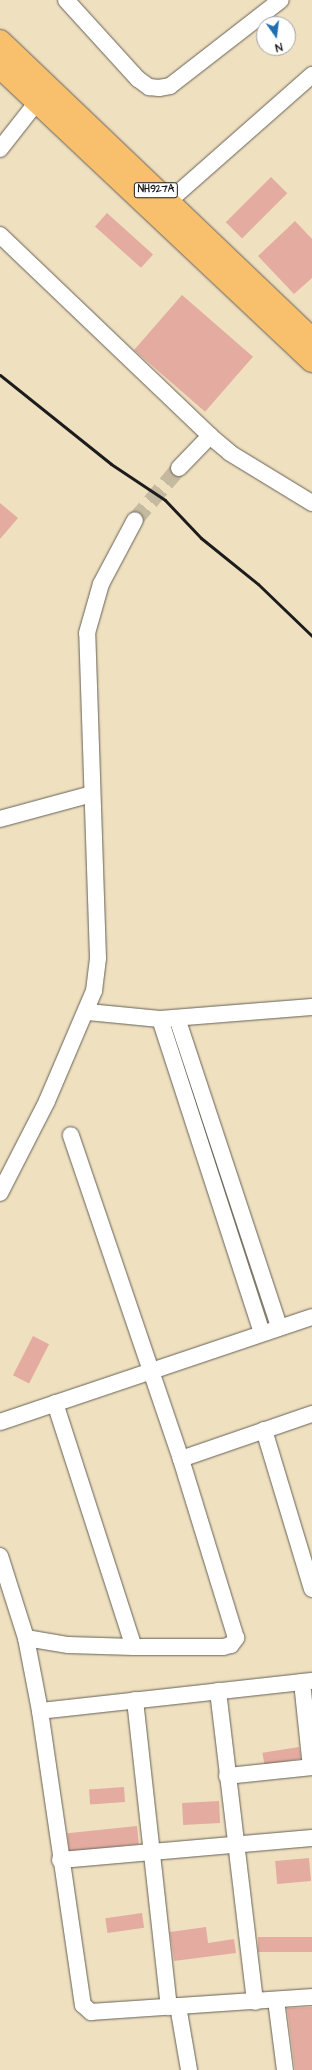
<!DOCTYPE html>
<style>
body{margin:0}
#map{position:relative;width:312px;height:2070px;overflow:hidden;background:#efe0c0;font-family:"Architects Daughter",sans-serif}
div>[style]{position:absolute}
.building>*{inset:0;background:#e4aba0;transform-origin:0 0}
.minor-tunnel>*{height:16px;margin-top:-8px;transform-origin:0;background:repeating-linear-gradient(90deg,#c5b99f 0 16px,transparent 0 24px)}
.roads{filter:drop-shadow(0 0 1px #666155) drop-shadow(0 0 1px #666155)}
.minor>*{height:16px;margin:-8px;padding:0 8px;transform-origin:8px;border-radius:8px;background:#fff}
.highway>*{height:22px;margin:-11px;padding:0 11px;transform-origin:11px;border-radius:11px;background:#f8bf6c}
.rail>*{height:3px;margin:-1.5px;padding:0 1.5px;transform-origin:1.5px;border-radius:1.5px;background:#1c1c1c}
span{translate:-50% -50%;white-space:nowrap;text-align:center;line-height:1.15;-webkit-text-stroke:3.5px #fff;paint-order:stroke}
.shield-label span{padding:1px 3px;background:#fff;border:1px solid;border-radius:3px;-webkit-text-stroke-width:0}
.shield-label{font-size:10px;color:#1c1c1c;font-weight:700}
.north{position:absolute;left:256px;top:16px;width:40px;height:40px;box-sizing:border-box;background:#fff;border:1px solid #a4a4a4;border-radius:50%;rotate:166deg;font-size:11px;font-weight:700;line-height:16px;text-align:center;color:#1c1c1c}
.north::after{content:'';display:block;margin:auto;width:14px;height:18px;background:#1f6fb2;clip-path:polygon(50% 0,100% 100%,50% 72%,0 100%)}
</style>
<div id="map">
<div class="building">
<div style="left:271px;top:177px;width:23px;height:64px;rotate:45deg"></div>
<div style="left:107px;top:213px;width:62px;height:18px;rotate:42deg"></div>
<div style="clip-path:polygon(295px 221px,312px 239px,312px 278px,294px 294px,258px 256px)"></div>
<div style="left:182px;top:295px;width:94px;height:73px;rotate:41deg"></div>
<div style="clip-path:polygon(0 503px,18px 518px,0 539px)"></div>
<div style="left:33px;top:1336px;width:18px;height:44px;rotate:27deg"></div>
<div style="left:299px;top:1747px;width:12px;height:37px;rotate:81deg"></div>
<div style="left:124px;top:1787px;width:15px;height:35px;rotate:86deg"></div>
<div style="left:219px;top:1801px;width:22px;height:37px;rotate:87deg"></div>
<div style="left:137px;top:1826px;width:18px;height:70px;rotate:84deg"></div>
<div style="left:309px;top:1858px;width:23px;height:34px;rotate:85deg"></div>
<div style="left:142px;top:1913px;width:15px;height:37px;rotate:82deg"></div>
<div style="clip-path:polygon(206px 1927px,208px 1943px,234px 1939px,236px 1953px,174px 1961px,170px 1932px)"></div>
<div style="left:312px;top:1937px;width:15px;height:54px;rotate:90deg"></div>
<div style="clip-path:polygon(312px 2007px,312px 2070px,295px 2070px,287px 2008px)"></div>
</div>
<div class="minor-tunnel">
<div style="left:135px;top:520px;width:68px;rotate:-49.8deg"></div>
</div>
<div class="roads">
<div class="minor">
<div style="left:66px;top:0;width:107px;rotate:47.7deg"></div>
<div style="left:138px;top:79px;width:14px;rotate:36deg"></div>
<div style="left:149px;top:87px;width:10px;rotate:6deg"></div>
<div style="left:159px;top:88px;width:11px;rotate:-10deg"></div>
<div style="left:170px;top:86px;width:140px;rotate:-37.8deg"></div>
<div style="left:0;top:149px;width:71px;rotate:-51.8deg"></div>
<div style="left:169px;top:201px;width:191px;rotate:-41.4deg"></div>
<div style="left:0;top:235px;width:291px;rotate:43.7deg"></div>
<div style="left:210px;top:436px;width:26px;rotate:40deg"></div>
<div style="left:230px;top:453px;width:96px;rotate:31.4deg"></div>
<div style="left:179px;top:468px;width:45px;rotate:-45.9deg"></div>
<div style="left:0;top:819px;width:95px;rotate:-15.2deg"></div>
<div style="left:88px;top:1012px;width:72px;rotate:5.6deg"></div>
<div style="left:160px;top:1019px;width:152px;rotate:-4.5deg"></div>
<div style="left:177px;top:1018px;width:325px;rotate:71.7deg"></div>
<div style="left:160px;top:1019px;width:330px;rotate:72deg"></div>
<div style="left:0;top:1193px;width:103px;rotate:-62.9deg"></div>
<div style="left:47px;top:1101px;width:120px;rotate:-66.9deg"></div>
<div style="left:94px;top:991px;width:33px;rotate:-83deg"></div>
<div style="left:98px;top:958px;width:325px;rotate:-91.9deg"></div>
<div style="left:87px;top:633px;width:51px;rotate:-74.1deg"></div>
<div style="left:101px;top:584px;width:72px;rotate:-62deg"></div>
<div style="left:55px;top:1403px;width:256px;rotate:72.1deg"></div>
<div style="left:0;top:1422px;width:329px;rotate:-18.6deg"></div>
<div style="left:264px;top:1430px;width:166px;rotate:73.2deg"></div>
<div style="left:181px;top:1459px;width:139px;rotate:-19deg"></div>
<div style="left:0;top:1556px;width:86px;rotate:72.4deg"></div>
<div style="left:26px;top:1638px;width:74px;rotate:79.1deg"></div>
<div style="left:40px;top:1711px;width:297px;rotate:81.7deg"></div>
<div style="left:83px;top:2005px;width:11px;rotate:41deg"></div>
<div style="left:91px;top:2012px;width:222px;rotate:-3.9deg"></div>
<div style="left:26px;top:1638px;width:43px;rotate:9.5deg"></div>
<div style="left:68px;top:1645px;width:66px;rotate:1.7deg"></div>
<div style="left:134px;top:1647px;width:89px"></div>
<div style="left:223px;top:1647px;width:8px;rotate:-14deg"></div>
<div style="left:231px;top:1645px;width:9px;rotate:-54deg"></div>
<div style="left:236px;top:1638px;width:187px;rotate:-107.1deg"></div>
<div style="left:181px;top:1459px;width:342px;rotate:-108.8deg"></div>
<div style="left:302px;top:1682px;width:85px;rotate:84deg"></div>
<div style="left:218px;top:1691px;width:313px;rotate:83.2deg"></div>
<div style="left:135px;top:1700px;width:309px;rotate:83.7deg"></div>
<div style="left:40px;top:1711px;width:274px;rotate:-6.3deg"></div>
<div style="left:227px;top:1776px;width:85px;rotate:-6deg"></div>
<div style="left:60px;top:1860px;width:253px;rotate:-5deg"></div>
<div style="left:276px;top:2000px;width:71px;rotate:82.7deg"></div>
<div style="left:178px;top:2006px;width:65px;rotate:80.2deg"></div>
</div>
<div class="highway">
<div style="left:0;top:41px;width:431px;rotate:43.7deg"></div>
<div style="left:0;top:67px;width:429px;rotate:43.3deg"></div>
</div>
</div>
<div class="rail">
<div style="left:0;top:375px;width:142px;rotate:38.7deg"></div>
<div style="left:111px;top:464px;width:65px;rotate:33.7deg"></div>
<div style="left:165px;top:500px;width:52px;rotate:46.5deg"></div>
<div style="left:201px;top:538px;width:73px;rotate:38.9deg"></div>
<div style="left:258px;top:584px;width:75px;rotate:43.9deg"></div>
</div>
<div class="shield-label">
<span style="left:156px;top:190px">NH927A</span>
</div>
<div class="north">N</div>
</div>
